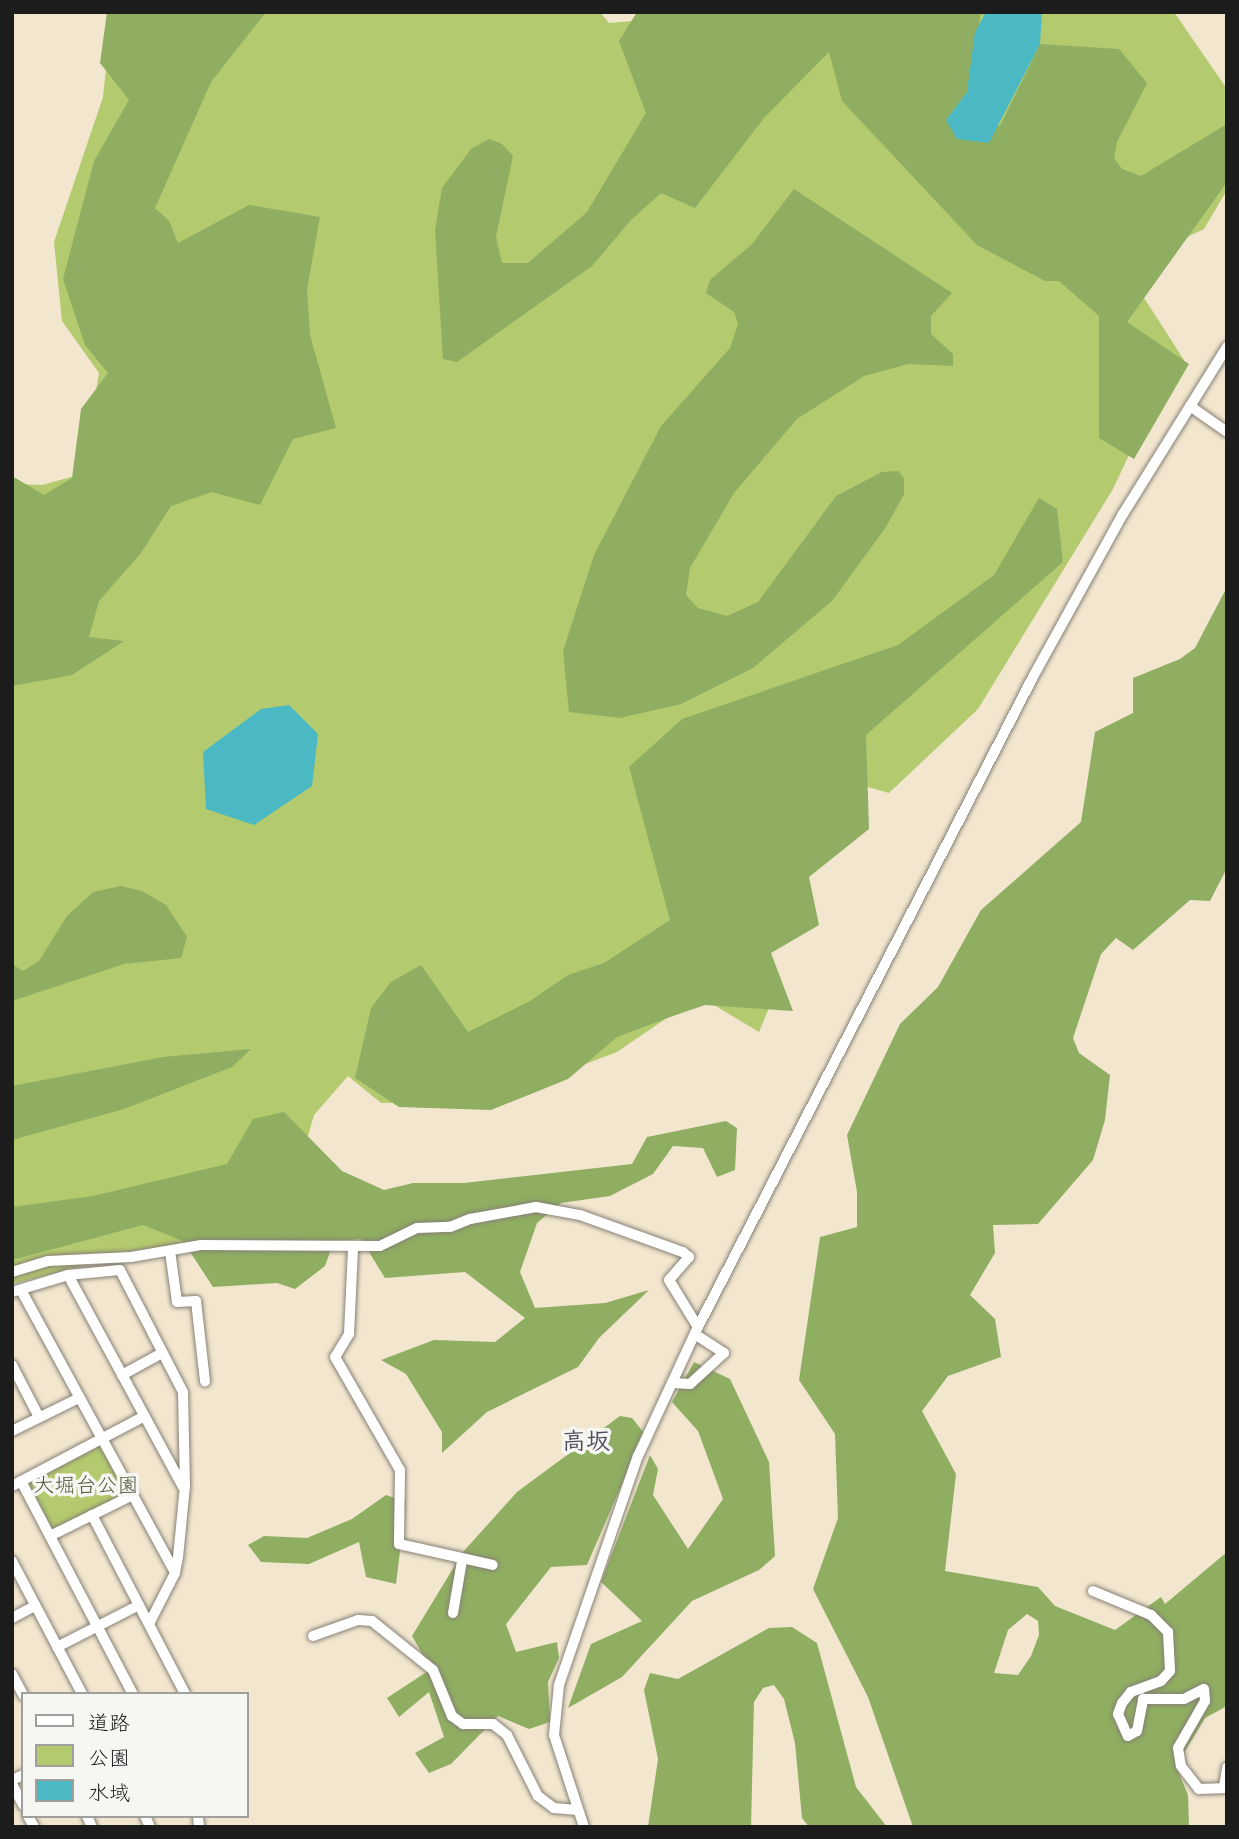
<!DOCTYPE html>
<meta charset="utf-8">
<style>
body{margin:0}
#map{position:relative;width:1239px;height:1839px;overflow:hidden;background:#f2e6cf;font-family:"Playpen Sans","Klee One",sans-serif}
div>[style]{position:absolute}
.green>*{inset:0;background:#b4ca6e;transform-origin:0 0}
.forest>*{inset:0;background:#8fae61}
.water>*{inset:0;background:#4bb9c4}
.roads{filter:drop-shadow(0 0 2px #878176) drop-shadow(0 0 2px #878176)}
.minor>*{height:10px;margin:-5px;padding:0 5px;transform-origin:5px;border-radius:5px;background:#fff}
span{translate:-50% -50%;white-space:nowrap;text-align:center;line-height:1.15;-webkit-text-stroke:7px #f6f6f2;paint-order:stroke}
.park-label{font-size:21px;color:#515939}
.quarter-label{font-size:24px;color:#534c5e;font-weight:700}
.frame{position:absolute;inset:0;border:14px solid #1c1c1c;pointer-events:none}
.legend{position:absolute;left:21px;top:1692px;width:228px;height:126px;box-sizing:border-box;background:#f6f6f2;border:2px solid #9f9f9c;margin:0;padding:9px 12px;list-style:none;font-size:21px;color:#1c1c1c}
.legend li{display:flex;align-items:center;gap:14px;height:35px}
.legend b{width:35px;border:2px solid #9f9f9c}
</style>
<div id="map">
<div class="green">
<div style="clip-path:polygon(112px 12px,600px 12px,609px 23px,645px 20px,658px 12px,1174px 12px,1227px 89px,1227px 190px,1204px 229px,1151px 254px,1139px 290px,1184px 360px,1157px 395px,1113px 489px,978px 709px,889px 793px,850px 782px,754px 922px,781px 979px,759px 1032px,699px 996px,617px 1052px,485px 1102px,381px 1103px,348px 1076px,314px 1115px,280px 1234px,136px 1252px,12px 1284px,12px 484px,42px 485px,82px 474px,99px 373px,62px 321px,54px 242px,103px 97px)"></div>
<div style="left:102px;top:1439px;width:64px;height:91px;rotate:63deg"></div>
</div>
<div class="forest">
<div style="clip-path:polygon(107px 12px,266px 12px,211px 82px,155px 208px,169px 221px,178px 243px,249px 205px,320px 217px,307px 289px,310px 335px,336px 428px,293px 439px,260px 505px,212px 492px,171px 506px,141px 553px,99px 601px,89px 637px,124px 641px,72px 675px,12px 686px,12px 476px,44px 495px,72px 478px,81px 409px,108px 373px,85px 345px,63px 279px,94px 161px,129px 100px,100px 63px)"></div>
<div style="clip-path:polygon(637px 12px,981px 12px,967px 92px,946px 120px,1000px 126px,1040px 44px,1119px 49px,1147px 83px,1117px 142px,1114px 158px,1122px 169px,1141px 176px,1227px 124px,1227px 182px,1127px 322px,1189px 364px,1134px 459px,1099px 438px,1099px 316px,1059px 281px,1045px 281px,977px 245px,842px 101px,829px 52px,764px 118px,695px 208px,661px 193px,631px 220px,592px 266px,457px 362px,443px 359px,435px 230px,442px 188px,471px 149px,489px 139px,502px 144px,513px 156px,496px 237px,502px 263px,528px 263px,587px 212px,646px 113px,619px 41px)"></div>
<div style="clip-path:polygon(794px 189px,952px 293px,931px 316px,931px 334px,953px 354px,953px 366px,908px 364px,864px 376px,797px 419px,734px 493px,690px 568px,686px 595px,698px 608px,727px 616px,758px 602px,836px 496px,882px 472px,898px 471px,904px 478px,904px 494px,886px 527px,832px 601px,753px 668px,681px 704px,620px 718px,569px 712px,563px 651px,594px 555px,661px 426px,730px 348px,738px 324px,734px 312px,706px 293px,710px 280px,752px 244px)"></div>
<div style="clip-path:polygon(1039px 498px,1057px 509px,1063px 562px,866px 735px,869px 829px,809px 877px,819px 925px,771px 953px,793px 1011px,705px 1005px,673px 1016px,617px 1037px,568px 1079px,491px 1110px,399px 1107px,355px 1078px,371px 1008px,391px 982px,421px 965px,468px 1032px,530px 1001px,568px 975px,604px 963px,670px 920px,629px 767px,682px 719px,898px 645px,994px 575px)"></div>
<div style="clip-path:polygon(evenodd,1227px 587px,1227px 868px,1210px 901px,1190px 900px,1133px 950px,1116px 938px,1101px 954px,1073px 1038px,1079px 1053px,1110px 1075px,1105px 1120px,1093px 1160px,1038px 1224px,993px 1225px,995px 1253px,970px 1295px,995px 1319px,1001px 1357px,948px 1376px,922px 1411px,956px 1474px,945px 1571px,1038px 1587px,1055px 1606px,1115px 1630px,1161px 1597px,1165px 1604px,1227px 1552px,1227px 1706px,1205px 1718px,1176px 1766px,1188px 1795px,1189px 1827px,913px 1827px,868px 1697px,813px 1589px,838px 1518px,835px 1434px,799px 1380px,820px 1237px,857px 1227px,857px 1192px,847px 1135px,900px 1024px,938px 987px,981px 910px,1081px 822px,1095px 732px,1133px 713px,1133px 678px,1180px 659px,1195px 648px,1227px 587px,1027px 1614px,1038px 1621px,1039px 1635px,1031px 1656px,1018px 1675px,994px 1673px,1008px 1630px,1027px 1614px)"></div>
<div style="clip-path:polygon(121px 886px,142px 891px,166px 905px,187px 937px,181px 958px,124px 964px,12px 1001px,12px 964px,23px 971px,39px 961px,67px 916px,93px 892px)"></div>
<div style="clip-path:polygon(251px 1049px,232px 1067px,124px 1109px,12px 1140px,12px 1086px,163px 1057px)"></div>
<div style="clip-path:polygon(284px 1112px,342px 1171px,384px 1190px,413px 1183px,464px 1183px,632px 1164px,647px 1137px,726px 1121px,737px 1128px,735px 1170px,717px 1177px,703px 1148px,673px 1146px,653px 1174px,610px 1196px,561px 1203px,537px 1223px,520px 1272px,535px 1308px,605px 1303px,649px 1290px,599px 1338px,578px 1367px,487px 1412px,442px 1453px,442px 1432px,406px 1374px,381px 1360px,434px 1340px,495px 1342px,525px 1318px,465px 1272px,385px 1278px,361px 1239px,334px 1241px,325px 1266px,295px 1289px,277px 1283px,213px 1287px,183px 1241px,143px 1225px,12px 1260px,12px 1207px,93px 1196px,227px 1164px,253px 1119px)"></div>
<div style="clip-path:polygon(694px 1362px,730px 1379px,769px 1462px,775px 1556px,759px 1570px,692px 1601px,622px 1677px,568px 1708px,591px 1644px,642px 1621px,601px 1582px,650px 1455px,658px 1469px,653px 1495px,688px 1549px,723px 1499px,698px 1431px,672px 1402px)"></div>
<div style="clip-path:polygon(620px 1416px,632px 1418px,644px 1433px,587px 1565px,551px 1567px,506px 1624px,516px 1652px,557px 1642px,559px 1658px,548px 1682px,550px 1722px,529px 1729px,498px 1716px,451px 1764px,429px 1773px,415px 1753px,444px 1737px,429px 1692px,399px 1717px,387px 1698px,431px 1669px,412px 1636px,463px 1552px,517px 1492px)"></div>
<div style="clip-path:polygon(386px 1495px,406px 1502px,396px 1584px,366px 1577px,359px 1542px,309px 1564px,261px 1562px,248px 1545px,264px 1536px,307px 1538px,352px 1519px)"></div>
<div style="clip-path:polygon(792px 1627px,817px 1643px,856px 1787px,887px 1827px,809px 1827px,802px 1818px,795px 1743px,784px 1699px,774px 1685px,763px 1688px,754px 1702px,751px 1827px,648px 1827px,658px 1759px,644px 1690px,650px 1673px,678px 1679px,769px 1628px)"></div>
</div>
<div class="water">
<div style="clip-path:polygon(986px 12px,1042px 12px,1040px 44px,989px 143px,957px 139px,946px 120px,967px 92px,975px 32px)"></div>
<div style="clip-path:polygon(289px 705px,318px 734px,312px 786px,254px 825px,206px 809px,203px 752px,261px 709px)"></div>
</div>
<div class="roads">
<div class="minor">
<div style="left:1190px;top:406px;width:45px;rotate:35.1deg"></div>
<div style="left:353px;top:1249px;width:85px;rotate:92.7deg"></div>
<div style="left:349px;top:1334px;width:27px;rotate:121deg"></div>
<div style="left:335px;top:1357px;width:130px;rotate:60.1deg"></div>
<div style="left:400px;top:1470px;width:74px;rotate:90.8deg"></div>
<div style="left:399px;top:1544px;width:96px;rotate:12.6deg"></div>
<div style="left:170px;top:1251px;width:51px;rotate:82.2deg"></div>
<div style="left:177px;top:1302px;width:19px;rotate:-3deg"></div>
<div style="left:196px;top:1301px;width:81px;rotate:83.6deg"></div>
<div style="left:12px;top:1272px;width:38px;rotate:-17deg"></div>
<div style="left:48px;top:1261px;width:83px;rotate:-2.8deg"></div>
<div style="left:131px;top:1257px;width:71px;rotate:-9.7deg"></div>
<div style="left:201px;top:1245px;width:179px;rotate:0.3deg"></div>
<div style="left:380px;top:1246px;width:41px;rotate:-25.9deg"></div>
<div style="left:417px;top:1228px;width:33px;rotate:-2deg"></div>
<div style="left:450px;top:1227px;width:22px;rotate:-22deg"></div>
<div style="left:470px;top:1219px;width:67px;rotate:-10.3deg"></div>
<div style="left:536px;top:1207px;width:45px;rotate:10.3deg"></div>
<div style="left:580px;top:1215px;width:109px;rotate:19.8deg"></div>
<div style="left:683px;top:1252px;width:8px;rotate:40deg"></div>
<div style="left:689px;top:1257px;width:30px;rotate:131deg"></div>
<div style="left:669px;top:1280px;width:55px;rotate:58.3deg"></div>
<div style="left:68px;top:1275px;width:241px;rotate:61.5deg"></div>
<div style="left:21px;top:1290px;width:322px;rotate:61.4deg"></div>
<div style="left:12px;top:1292px;width:59px;rotate:-16.9deg"></div>
<div style="left:68px;top:1275px;width:52px;rotate:-5.5deg"></div>
<div style="left:120px;top:1270px;width:137px;rotate:62.7deg"></div>
<div style="left:183px;top:1392px;width:94px;rotate:88.8deg"></div>
<div style="left:185px;top:1486px;width:71px;rotate:95.6deg"></div>
<div style="left:178px;top:1557px;width:16px;rotate:101deg"></div>
<div style="left:175px;top:1573px;width:57px;rotate:117deg"></div>
<div style="left:12px;top:1365px;width:59px;rotate:62.6deg"></div>
<div style="left:122px;top:1375px;width:46px;rotate:-28.8deg"></div>
<div style="left:672px;top:1383px;width:18px;rotate:3deg"></div>
<div style="left:690px;top:1384px;width:46px;rotate:-42.4deg"></div>
<div style="left:724px;top:1353px;width:35px;rotate:-147deg"></div>
<div style="left:12px;top:1431px;width:75px;rotate:-26.2deg"></div>
<div style="left:21px;top:1481px;width:241px;rotate:62.3deg"></div>
<div style="left:12px;top:1486px;width:150px;rotate:-27.8deg"></div>
<div style="left:92px;top:1515px;width:202px;rotate:62.5deg"></div>
<div style="left:50px;top:1536px;width:90px;rotate:-26.3deg"></div>
<div style="left:12px;top:1561px;width:150px;rotate:62.2deg"></div>
<div style="left:1093px;top:1591px;width:63px;rotate:22.5deg"></div>
<div style="left:1151px;top:1615px;width:24px;rotate:45deg"></div>
<div style="left:1168px;top:1632px;width:39px;rotate:87deg"></div>
<div style="left:1170px;top:1671px;width:13px;rotate:132deg"></div>
<div style="left:1161px;top:1681px;width:32px;rotate:160deg"></div>
<div style="left:1131px;top:1692px;width:14px;rotate:129deg"></div>
<div style="left:1122px;top:1703px;width:12px;rotate:110deg"></div>
<div style="left:1118px;top:1714px;width:24px;rotate:66deg"></div>
<div style="left:1128px;top:1736px;width:10px;rotate:-29deg"></div>
<div style="left:1137px;top:1731px;width:33px;rotate:-79deg"></div>
<div style="left:1143px;top:1699px;width:41px"></div>
<div style="left:1184px;top:1699px;width:22px;rotate:-27deg"></div>
<div style="left:1204px;top:1689px;width:12px;rotate:85deg"></div>
<div style="left:1205px;top:1701px;width:54px;rotate:119.9deg"></div>
<div style="left:1178px;top:1748px;width:18px;rotate:81deg"></div>
<div style="left:1181px;top:1766px;width:29px;rotate:52deg"></div>
<div style="left:1199px;top:1789px;width:28px;rotate:-2deg"></div>
<div style="left:453px;top:1613px;width:53px;rotate:-80.2deg"></div>
<div style="left:12px;top:1618px;width:26px;rotate:-28deg"></div>
<div style="left:313px;top:1636px;width:48px;rotate:-19.6deg"></div>
<div style="left:358px;top:1620px;width:14px;rotate:4deg"></div>
<div style="left:372px;top:1621px;width:78px;rotate:38.8deg"></div>
<div style="left:433px;top:1670px;width:50px;rotate:67.6deg"></div>
<div style="left:452px;top:1716px;width:14px;rotate:36deg"></div>
<div style="left:463px;top:1724px;width:30px"></div>
<div style="left:493px;top:1724px;width:18px;rotate:38deg"></div>
<div style="left:507px;top:1735px;width:68px;rotate:63.1deg"></div>
<div style="left:538px;top:1796px;width:20px;rotate:37deg"></div>
<div style="left:554px;top:1808px;width:23px;rotate:5deg"></div>
<div style="left:57px;top:1647px;width:92px;rotate:-27.1deg"></div>
<div style="left:12px;top:1674px;width:24px;rotate:62deg"></div>
<div style="left:12px;top:1780px;width:12px;rotate:-24deg"></div>
<div style="left:12px;top:1784px;width:24px;rotate:62deg"></div>
<div style="left:1224px;top:1787px;width:20px;rotate:-81deg"></div>
<div style="left:28px;top:1816px;width:13px;rotate:61deg"></div>
<div style="left:87px;top:1816px;width:12px;rotate:66deg"></div>
<div style="left:145px;top:1816px;width:12px;rotate:66deg"></div>
<div style="left:198px;top:1816px;width:11px;rotate:85deg"></div>
<div style="left:584px;top:1827px;width:97px;rotate:-108.1deg"></div>
<div style="left:554px;top:1735px;width:50px;rotate:-84.3deg"></div>
<div style="left:559px;top:1685px;width:242px;rotate:-71deg"></div>
<div style="left:638px;top:1456px;width:142px;rotate:-65.1deg"></div>
<div style="left:698px;top:1327px;width:733px;rotate:-62.74deg"></div>
<div style="left:1034px;top:675px;width:184px;rotate:-61.1deg"></div>
<div style="left:1123px;top:514px;width:197px;rotate:-58.1deg"></div>
</div>
</div>
<div class="park-label">
<span style="left:86px;top:1483px">大堀台公園</span>
</div>
<div class="quarter-label">
<span style="left:586px;top:1440px">高坂</span>
</div>
<div class="frame"></div>
<ul class="legend">
<li><b style="height:9px;background:#fff"></b>道路</li>
<li><b style="height:19px;background:#b4ca6e"></b>公園</li>
<li><b style="height:19px;background:#4bb9c4"></b>水域</li>
</ul>
</div>
